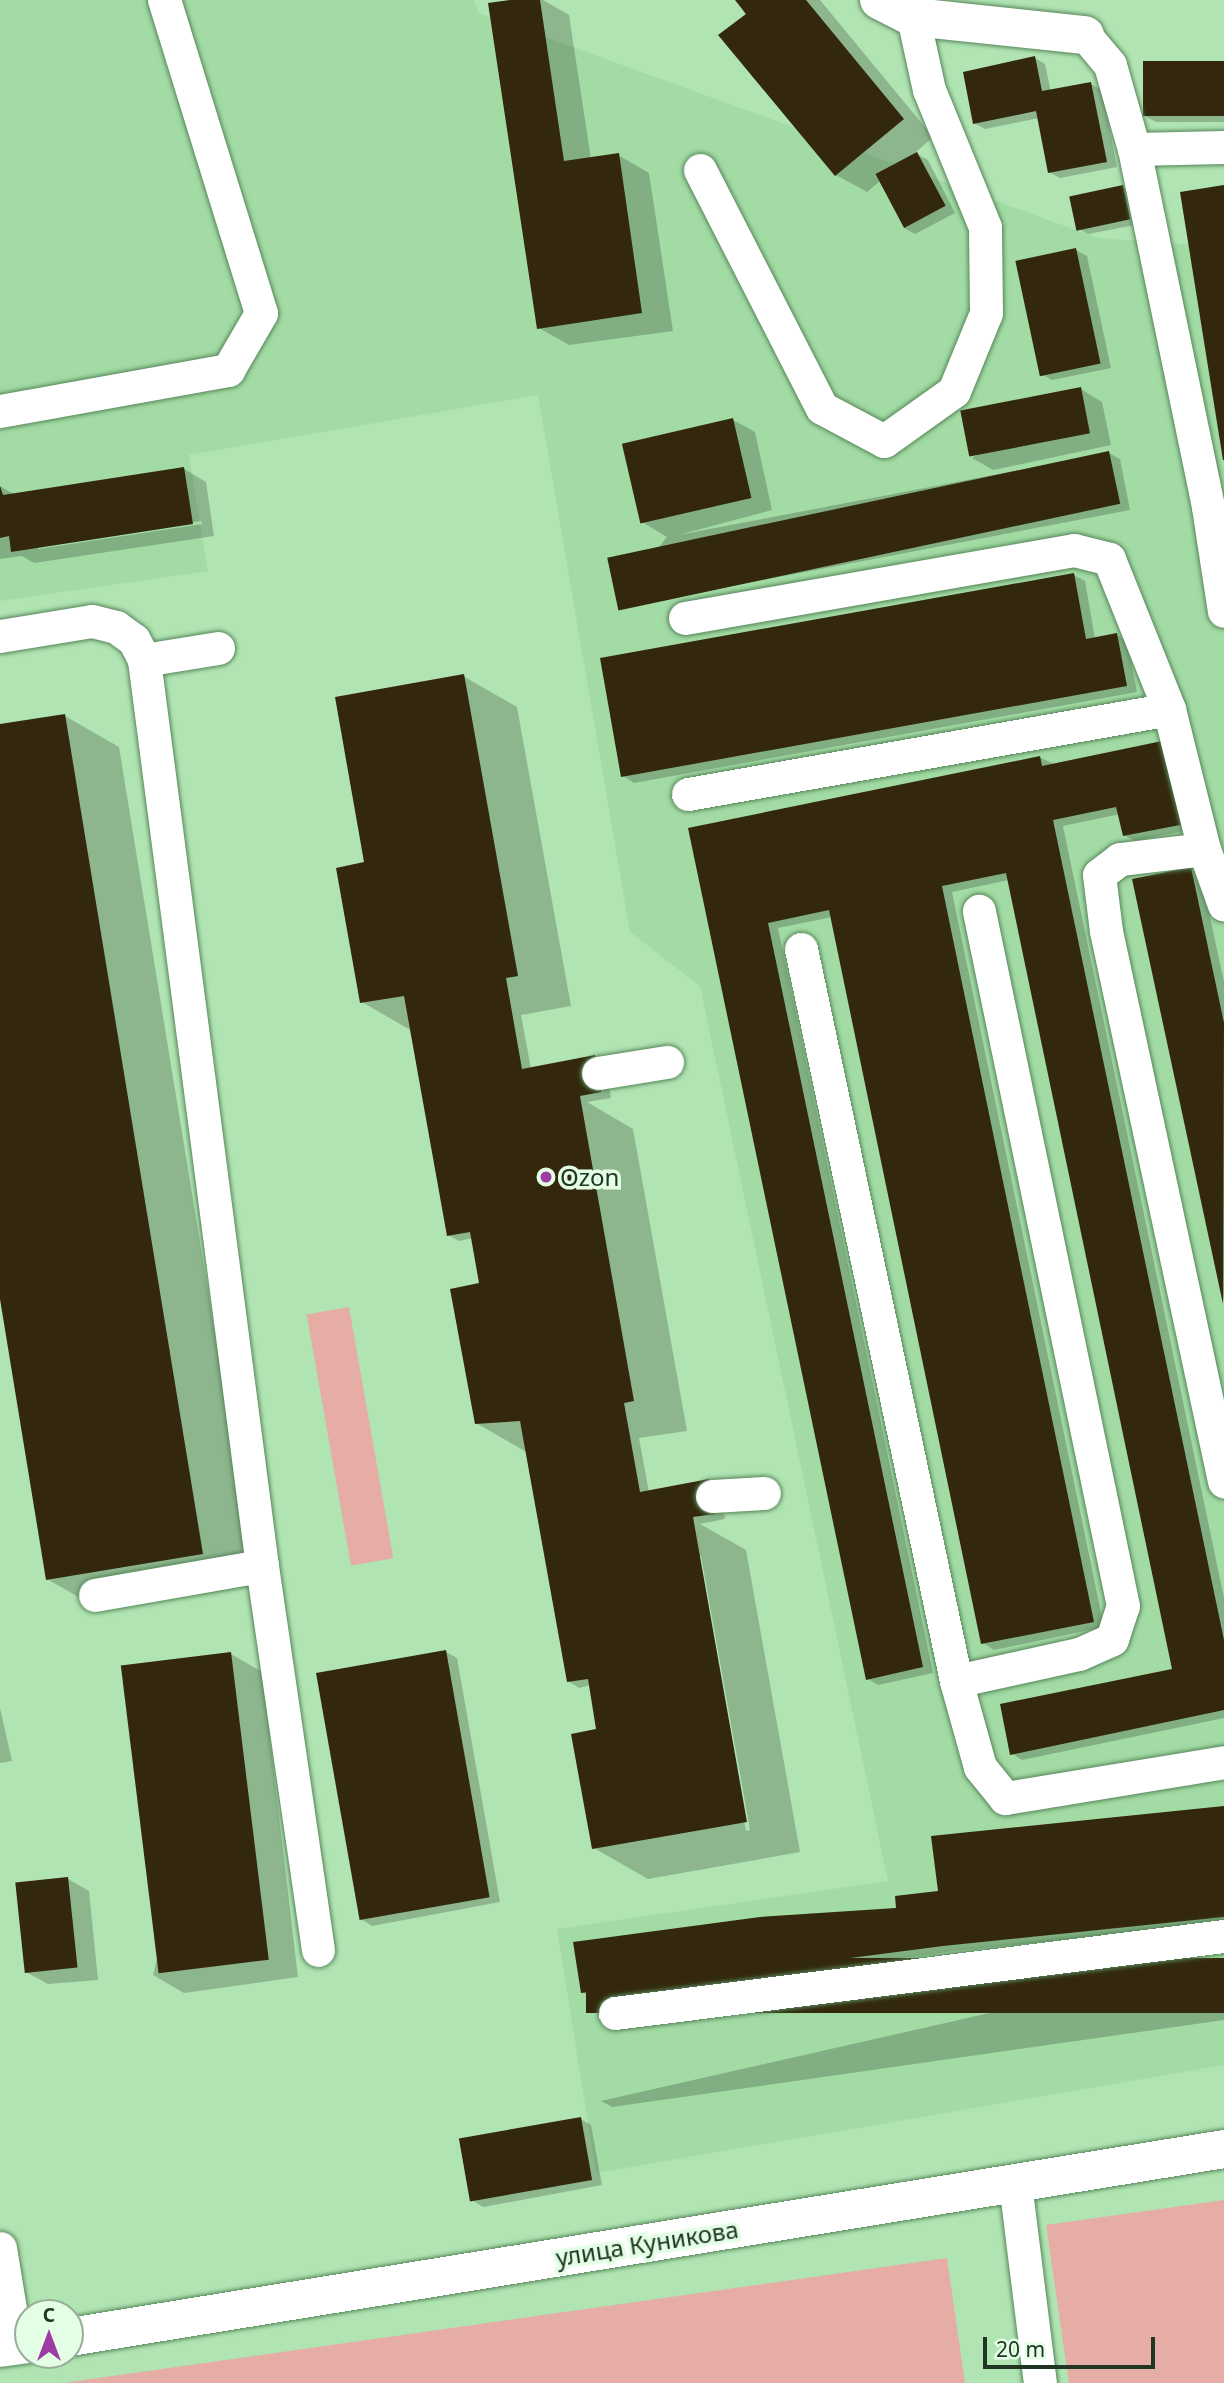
<!DOCTYPE html>
<meta charset="utf-8">
<style>
body{margin:0}
#map{position:relative;width:1224px;height:2383px;overflow:hidden;background:#b1e4b3;font-family:"Noto Sans",sans-serif}
div>[style]{position:absolute}
.built>*{inset:0;background:#a2dba4}
.green>*{inset:0;background:#e6aca6;transform-origin:0 0}
.shadow>*{inset:0;background:#0003}
.building>*{inset:0;background:#33280d;transform-origin:0 0}
.roads{filter:drop-shadow(0 0 2px #568659) drop-shadow(0 0 2px #568659)}
.service>*{height:33px;margin:-16.5px;padding:0 16.5px;transform-origin:16.5px;border-radius:16.5px;background:#fff}
.minor>*{height:38px;margin:-19px;padding:0 19px;transform-origin:19px;border-radius:19px;background:#fff}
.tertiary>*{height:38px;margin:-19px;padding:0 19px;transform-origin:19px;border-radius:19px;background:#fff}
.dots>*{width:19px;height:19px;translate:-50% -50%;box-sizing:border-box;border:4px solid #e4fee5;border-radius:50%}
span{translate:-50% -50%;white-space:nowrap;text-align:center;line-height:1.15;-webkit-text-stroke:7px #e4fee5;paint-order:stroke}
.poi-label{font-size:24px;color:#213622}
.left{translate:0 -50%;text-align:left}
.street-label{font-size:24px;color:#213622}
.north{position:absolute;left:14px;top:2299px;width:70px;height:70px;box-sizing:border-box;background:#e4fee5;border:2px solid #96ae97;border-radius:50%;rotate:0deg;font-size:19px;font-weight:700;line-height:28px;text-align:center;color:#213622}
.north::after{content:'';display:block;margin:auto;width:24px;height:32px;background:#9e3ca3;clip-path:polygon(50% 0,100% 100%,50% 72%,0 100%)}
.scale{position:absolute;left:983px;top:2337px;width:172px;height:32px;box-sizing:border-box;border:4px solid #213622;border-top:0;padding-left:9px;font-size:21px;line-height:24px;white-space:nowrap;color:#213622;-webkit-text-stroke:5px #e4fee5;paint-order:stroke}
</style>
<div id="map">
<div class="built">
<div style="clip-path:polygon(0 0,474px 0,479px 13px,1098px 238px,1224px 247px,1224px 2065px,596px 2173px,557px 1929px,888px 1881px,700px 986px,630px 932px,538px 395px,189px 455px,208px 571px,0 601px)"></div>
</div>
<div class="green">
<div style="left:349px;top:1307px;width:255px;height:43px;rotate:80deg"></div>
<div style="clip-path:polygon(1224px 2200px,1224px 2383px,1069px 2383px,1046px 2225px)"></div>
<div style="clip-path:polygon(947px 2258px,965px 2383px,63px 2383px)"></div>
</div>
<div class="shadow">
<div style="clip-path:polygon(522px 0,543px 0,569px 15px,591px 159px,618px 155px,649px 173px,673px 331px,569px 345px,539px 328px)"></div>
<div style="clip-path:polygon(737px 0,820px 0,933px 137px,915px 153px,928px 160px,955px 213px,915px 234px,904px 228px,880px 181px,867px 192px,836px 175px)"></div>
<div style="clip-path:polygon(1035px 58px,1045px 64px,1051px 92px,1091px 84px,1102px 90px,1117px 167px,1060px 178px,1049px 172px,1039px 118px,985px 129px,974px 123px)"></div>
<div style="clip-path:polygon(1224px 63px,1224px 122px,1156px 122px,1145px 116px)"></div>
<div style="clip-path:polygon(1123px 187px,1133px 193px,1140px 224px,1088px 234px,1077px 228px)"></div>
<div style="clip-path:polygon(1076px 250px,1087px 256px,1111px 368px,1052px 380px,1041px 374px)"></div>
<div style="clip-path:polygon(1081px 389px,1102px 402px,1111px 445px,993px 470px,972px 458px)"></div>
<div style="clip-path:polygon(733px 420px,755px 432px,772px 510px,678px 535px,1109px 453px,1120px 459px,1130px 510px,628px 606px,617px 600px,667px 537px,642px 522px)"></div>
<div style="clip-path:polygon(evenodd,184px 469px,206px 482px,214px 536px,34px 563px,22px 556px,0 559px,0 486px,15px 495px,184px 469px,201px 521px,202px 524px,38px 549px,38px 546px,201px 521px)"></div>
<div style="clip-path:polygon(1074px 575px,1085px 581px,1095px 639px,1117px 635px,1127px 641px,1137px 692px,634px 783px,623px 776px)"></div>
<div style="clip-path:polygon(evenodd,463px 676px,517px 707px,571px 1006px,521px 1015px,531px 1069px,606px 1063px,611px 1098px,587px 1102px,633px 1129px,687px 1431px,639px 1438px,649px 1492px,719px 1487px,725px 1519px,700px 1524px,746px 1550px,800px 1852px,648px 1879px,594px 1848px,598px 1730px,591px 1685px,579px 1688px,568px 1681px,528px 1453px,476px 1423px,481px 1284px,473px 1238px,459px 1241px,448px 1235px,412px 1031px,362px 1002px,366px 863px,463px 676px,698px 1556px,701px 1556px,750px 1830px,746px 1831px,698px 1556px)"></div>
<div style="clip-path:polygon(65px 716px,119px 747px,256px 1585px,101px 1610px,47px 1579px,0 1291px,0 726px)"></div>
<div style="clip-path:polygon(1039px 757px,1194px 829px,1135px 841px,1124px 835px,1120px 814px,1063px 826px,1224px 1598px,1224px 1718px,1022px 1760px,1011px 1753px,1174px 1671px,1009px 880px,952px 892px,1104px 1627px,994px 1650px,983px 1643px,832px 917px,778px 928px,933px 1673px,878px 1685px,867px 1678px,691px 829px)"></div>
<div style="clip-path:polygon(1190px 868px,1201px 875px,1224px 982px,1224px 1301px,1134px 880px)"></div>
<div style="clip-path:polygon(446px 1652px,457px 1658px,500px 1902px,372px 1926px,361px 1919px)"></div>
<div style="clip-path:polygon(231px 1654px,262px 1672px,298px 1977px,184px 1993px,153px 1975px)"></div>
<div style="clip-path:polygon(0 1708px,12px 1761px,0 1763px)"></div>
<div style="clip-path:polygon(1224px 1808px,1224px 1923px,955px 1951px,593px 1998px,582px 1992px,897px 1910px,939px 1893px)"></div>
<div style="clip-path:polygon(68px 1879px,89px 1891px,98px 1980px,48px 1984px,26px 1972px)"></div>
<div style="clip-path:polygon(1224px 1960px,1224px 2020px,612px 2107px,601px 2101px)"></div>
<div style="clip-path:polygon(581px 2119px,591px 2125px,602px 2185px,483px 2207px,472px 2200px)"></div>
</div>
<div class="building">
<div style="clip-path:polygon(510px 0,540px 0,564px 161px,619px 153px,642px 313px,537px 329px,488px 3px)"></div>
<div style="clip-path:polygon(735px 0,806px 0,904px 119px,835px 176px,718px 35px,746px 14px)"></div>
<div style="clip-path:polygon(1035px 56px,1042px 91px,1091px 82px,1107px 162px,1048px 173px,1036px 111px,973px 124px,963px 72px)"></div>
<div style="left:1224px;top:61px;width:55px;height:81px;rotate:90deg"></div>
<div style="left:917px;top:152px;width:61px;height:47px;rotate:62deg"></div>
<div style="left:1123px;top:185px;width:35px;height:55px;rotate:78deg"></div>
<div style="clip-path:polygon(1224px 185px,1224px 460px,1223px 460px,1180px 192px)"></div>
<div style="left:1076px;top:248px;width:118px;height:62px;rotate:78deg"></div>
<div style="left:1081px;top:387px;width:47px;height:123px;rotate:79deg"></div>
<div style="left:733px;top:418px;width:82px;height:114px;rotate:77deg"></div>
<div style="left:1109px;top:451px;width:54px;height:513px;rotate:78deg"></div>
<div style="clip-path:polygon(184px 467px,193px 524px,11px 552px,9px 536px,0 538px,0 486px,3px 495px)"></div>
<div style="clip-path:polygon(1074px 573px,1086px 639px,1117px 633px,1127px 686px,621px 777px,600px 658px)"></div>
<div style="clip-path:polygon(464px 674px,518px 976px,506px 978px,522px 1069px,595px 1055px,601px 1092px,580px 1096px,634px 1401px,624px 1403px,640px 1492px,709px 1479px,715px 1514px,693px 1517px,747px 1822px,592px 1849px,571px 1734px,596px 1729px,588px 1679px,567px 1682px,520px 1421px,475px 1424px,450px 1289px,479px 1283px,470px 1232px,447px 1236px,404px 996px,360px 1003px,336px 868px,364px 862px,335px 697px)"></div>
<div style="clip-path:polygon(65px 714px,203px 1554px,46px 1580px,0 1299px,0 724px)"></div>
<div style="clip-path:polygon(1167px 740px,1185px 824px,1123px 836px,1116px 807px,1053px 820px,1224px 1640px,1224px 1710px,1010px 1755px,1000px 1704px,1172px 1669px,1006px 873px,942px 886px,1094px 1622px,981px 1644px,829px 910px,768px 923px,923px 1667px,866px 1680px,688px 828px,1040px 756px,1042px 766px)"></div>
<div style="clip-path:polygon(1191px 867px,1224px 1023px,1223px 1304px,1132px 879px)"></div>
<div style="left:446px;top:1650px;width:251px;height:132px;rotate:80deg"></div>
<div style="left:231px;top:1652px;width:310px;height:111px;rotate:83deg"></div>
<div style="clip-path:polygon(1224px 1806px,1224px 1917px,943px 1946px,581px 1993px,573px 1942px,760px 1917px,896px 1908px,895px 1896px,938px 1891px,931px 1836px)"></div>
<div style="left:68px;top:1877px;width:91px;height:53px;rotate:84deg"></div>
<div style="left:1224px;top:1958px;width:55px;height:638px;rotate:90deg"></div>
<div style="left:581px;top:2117px;width:64px;height:124px;rotate:80deg"></div>
</div>
<div class="roads">
<div class="service">
<div style="left:1085px;top:35px;width:39px;rotate:50deg"></div>
<div style="left:1110px;top:65px;width:87px;rotate:74.1deg"></div>
<div style="left:1134px;top:149px;width:366px;rotate:78.3deg"></div>
<div style="left:1208px;top:507px;width:105px;rotate:81.3deg"></div>
<div style="left:1134px;top:149px;width:90px;rotate:-1.3deg"></div>
<div style="left:700px;top:170px;width:267px;rotate:62.9deg"></div>
<div style="left:822px;top:408px;width:70px;rotate:28deg"></div>
<div style="left:884px;top:441px;width:86px;rotate:-35.5deg"></div>
<div style="left:954px;top:391px;width:84px;rotate:-67.7deg"></div>
<div style="left:986px;top:313px;width:86px;rotate:-90.7deg"></div>
<div style="left:985px;top:227px;width:148px;rotate:-112.2deg"></div>
<div style="left:929px;top:90px;width:75px;rotate:-102.4deg"></div>
<div style="left:0;top:411px;width:232px;rotate:-10.2deg"></div>
<div style="left:228px;top:370px;width:66px;rotate:-59.9deg"></div>
<div style="left:261px;top:313px;width:328px;rotate:-107.2deg"></div>
<div style="left:685px;top:618px;width:395px;rotate:-9.9deg"></div>
<div style="left:1074px;top:550px;width:36px;rotate:14deg"></div>
<div style="left:1109px;top:559px;width:162px;rotate:68.2deg"></div>
<div style="left:1169px;top:709px;width:144px;rotate:76deg"></div>
<div style="left:1204px;top:849px;width:59px;rotate:70.3deg"></div>
<div style="left:0;top:636px;width:93px;rotate:-9.3deg"></div>
<div style="left:92px;top:621px;width:25px;rotate:14deg"></div>
<div style="left:116px;top:627px;width:22px;rotate:36deg"></div>
<div style="left:134px;top:640px;width:22px;rotate:63deg"></div>
<div style="left:144px;top:660px;width:914px;rotate:82.58deg"></div>
<div style="left:262px;top:1566px;width:388px;rotate:81.7deg"></div>
<div style="left:144px;top:660px;width:75px;rotate:-9.2deg"></div>
<div style="left:688px;top:794px;width:488px;rotate:-10deg"></div>
<div style="left:1204px;top:849px;width:85px;rotate:173.2deg"></div>
<div style="left:1120px;top:859px;width:26px;rotate:143deg"></div>
<div style="left:1099px;top:875px;width:56px;rotate:82.9deg"></div>
<div style="left:1106px;top:931px;width:563px;rotate:77.89deg"></div>
<div style="left:801px;top:949px;width:748px;rotate:78.04deg"></div>
<div style="left:956px;top:1681px;width:89px;rotate:74.4deg"></div>
<div style="left:980px;top:1767px;width:40px;rotate:51deg"></div>
<div style="left:1005px;top:1798px;width:222px;rotate:-9.3deg"></div>
<div style="left:598px;top:1073px;width:70px;rotate:-9.1deg"></div>
<div style="left:712px;top:1496px;width:52px;rotate:-3.3deg"></div>
<div style="left:95px;top:1595px;width:169px;rotate:-9.9deg"></div>
<div style="left:956px;top:1681px;width:126px;rotate:-12.4deg"></div>
<div style="left:1079px;top:1654px;width:36px;rotate:-24deg"></div>
<div style="left:1112px;top:1639px;width:35px;rotate:-72deg"></div>
<div style="left:1123px;top:1606px;width:710px;rotate:-101.71deg"></div>
<div style="left:615px;top:2013px;width:614px;rotate:-7.21deg"></div>
<div style="left:1015px;top:2183px;width:202px;rotate:82.9deg"></div>
<div style="left:0;top:2248px;width:99px;rotate:80.7deg"></div>
</div>
<div class="minor">
<div style="left:879px;top:0;width:38px;rotate:27deg"></div>
<div style="left:913px;top:17px;width:173px;rotate:6deg"></div>
</div>
<div class="tertiary">
<div style="left:70px;top:2337px;width:1169px;rotate:-9.25deg"></div>
<div style="left:0;top:2348px;width:28px;rotate:-8deg"></div>
</div>
</div>
<div class="dots">
<div style="left:546px;top:1177px;background:#9e3ca3"></div>
</div>
<div class="poi-label">
<span class="left" style="left:560px;top:1177px">Ozon</span>
</div>
<div class="street-label">
<span style="left:647px;top:2243px;rotate:-9deg">улица Куникова</span>
</div>
<div class="north">С</div>
<div class="scale">20 m</div>
</div>
